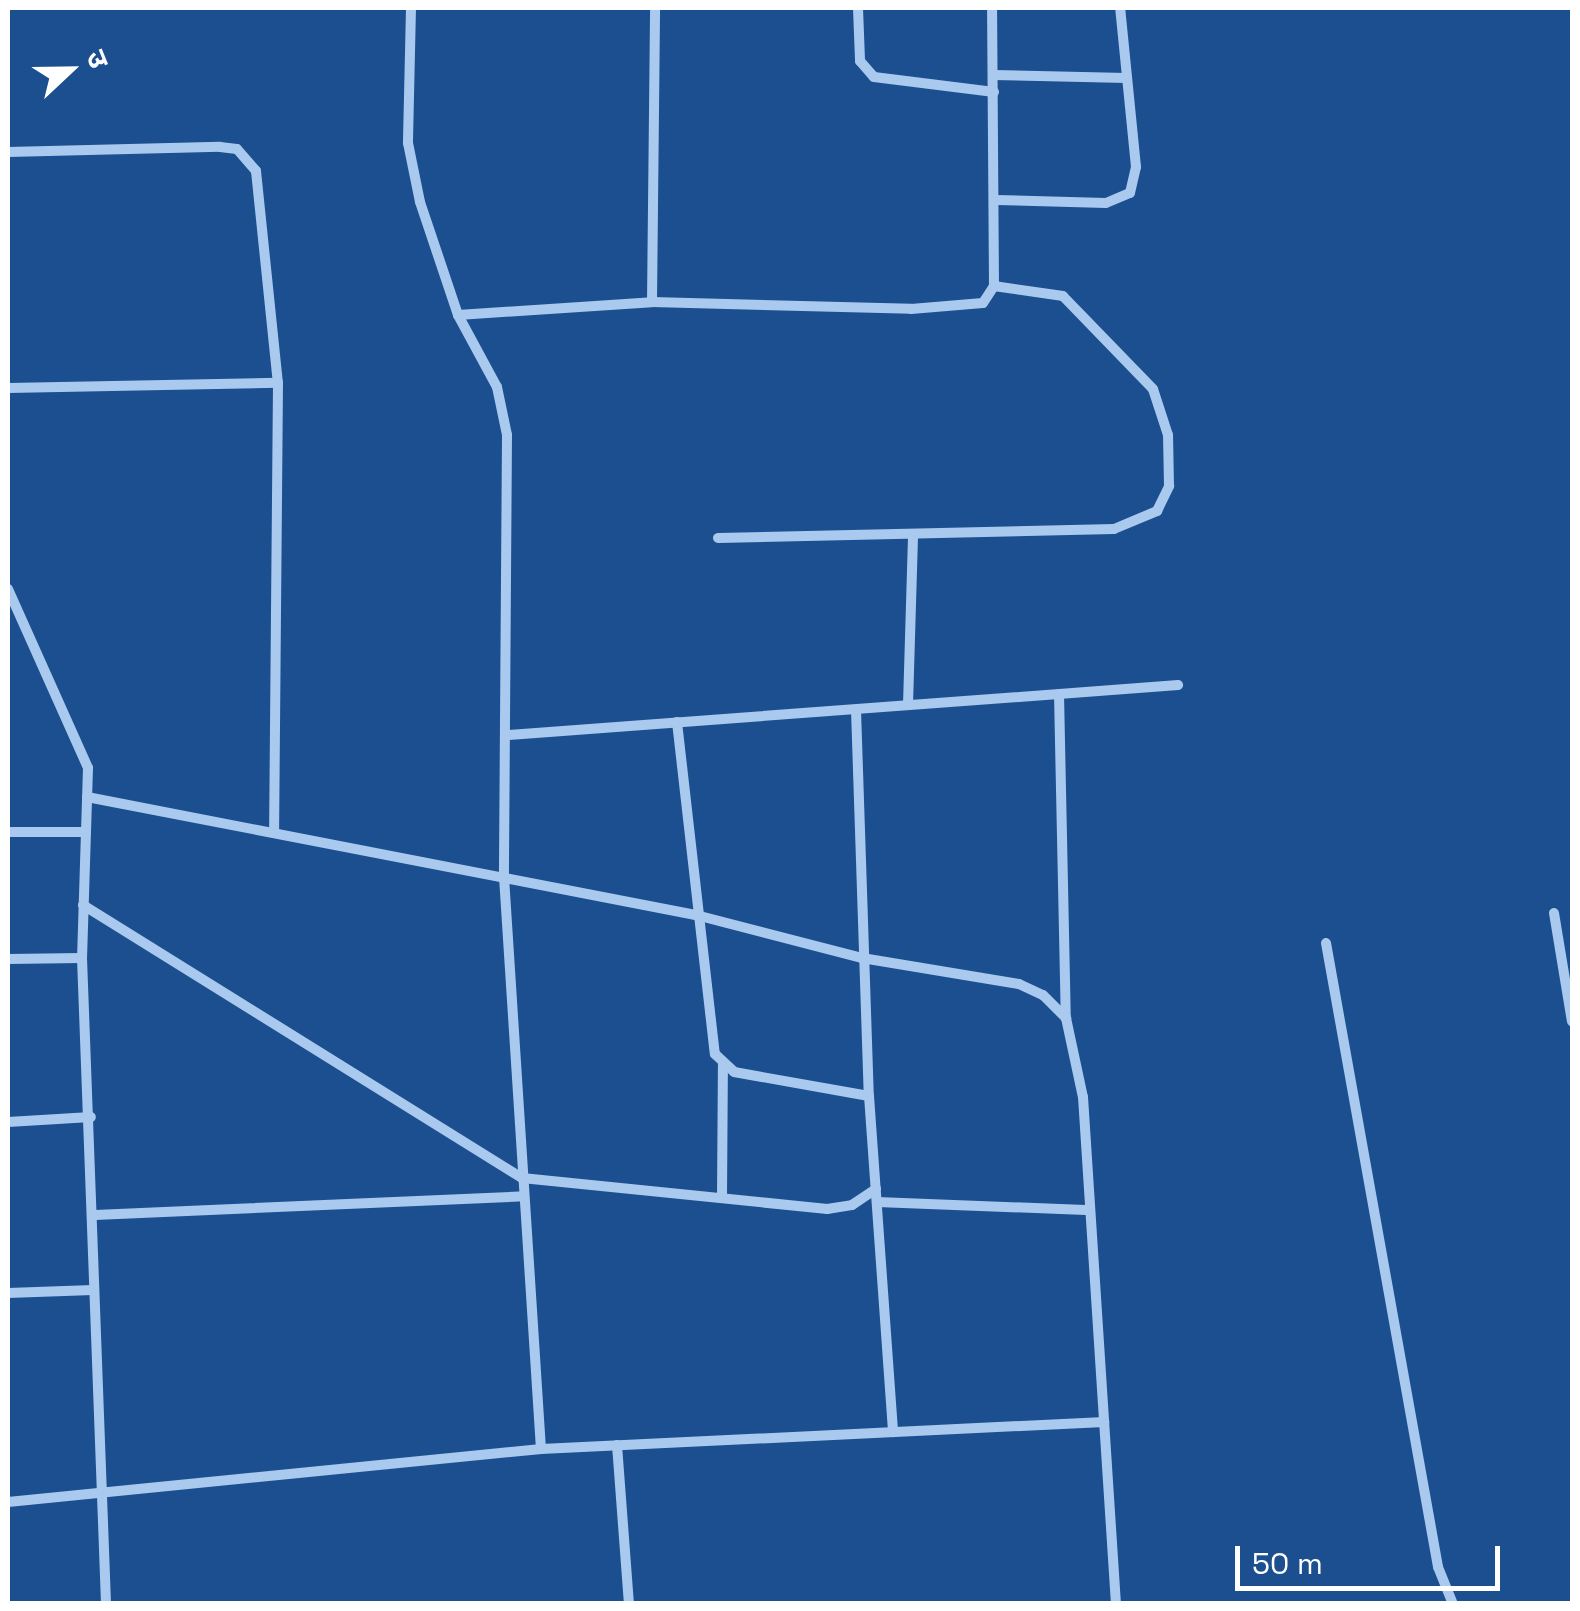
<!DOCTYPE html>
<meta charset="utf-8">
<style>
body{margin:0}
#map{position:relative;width:1580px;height:1611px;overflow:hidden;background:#1b4f8f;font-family:"Space Grotesk","Noto Sans Devanagari",sans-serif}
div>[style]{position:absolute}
.street>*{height:10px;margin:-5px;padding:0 5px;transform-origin:5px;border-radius:5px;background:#a9c9ee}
span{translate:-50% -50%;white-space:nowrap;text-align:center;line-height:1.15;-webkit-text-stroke:8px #1b4f8f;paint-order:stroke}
.frame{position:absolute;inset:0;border:10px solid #fff;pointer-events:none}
.north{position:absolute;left:20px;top:20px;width:100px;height:100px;-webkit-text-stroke:8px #1b4f8f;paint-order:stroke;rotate:68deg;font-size:28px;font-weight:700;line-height:40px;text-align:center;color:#fff}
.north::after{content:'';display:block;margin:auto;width:35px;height:45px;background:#fff;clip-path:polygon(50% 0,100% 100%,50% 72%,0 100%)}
.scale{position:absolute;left:1235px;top:1546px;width:265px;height:45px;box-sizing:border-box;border:5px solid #fff;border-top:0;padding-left:12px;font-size:30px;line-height:35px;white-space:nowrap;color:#fff;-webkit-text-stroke:8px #1b4f8f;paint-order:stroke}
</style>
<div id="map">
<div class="street">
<div style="left:411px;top:8px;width:135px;rotate:91.3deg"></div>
<div style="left:408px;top:143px;width:60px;rotate:78.5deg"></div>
<div style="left:420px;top:202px;width:119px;rotate:71.4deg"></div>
<div style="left:458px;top:315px;width:82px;rotate:61.6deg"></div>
<div style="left:497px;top:387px;width:49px;rotate:78.2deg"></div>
<div style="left:507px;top:435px;width:442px;rotate:90.4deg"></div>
<div style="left:504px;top:877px;width:573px;rotate:86.3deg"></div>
<div style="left:858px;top:8px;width:53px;rotate:87.8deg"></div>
<div style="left:860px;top:61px;width:21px;rotate:49deg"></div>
<div style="left:874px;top:77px;width:121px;rotate:7.1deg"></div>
<div style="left:993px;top:75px;width:134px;rotate:1.3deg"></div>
<div style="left:8px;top:152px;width:212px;rotate:-1.4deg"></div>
<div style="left:220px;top:147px;width:17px;rotate:7deg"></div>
<div style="left:237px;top:149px;width:29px;rotate:49deg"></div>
<div style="left:256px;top:171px;width:213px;rotate:84.1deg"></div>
<div style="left:278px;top:383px;width:447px;rotate:90.5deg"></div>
<div style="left:995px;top:200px;width:111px;rotate:1.5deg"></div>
<div style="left:1106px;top:203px;width:26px;rotate:-23deg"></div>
<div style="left:1130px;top:193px;width:27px;rotate:-77deg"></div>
<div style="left:1136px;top:167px;width:160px;rotate:-95.7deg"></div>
<div style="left:652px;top:302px;width:259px;rotate:1.5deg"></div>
<div style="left:911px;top:309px;width:72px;rotate:-4.8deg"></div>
<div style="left:983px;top:303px;width:20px;rotate:-57deg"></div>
<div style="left:994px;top:286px;width:278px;rotate:-90.4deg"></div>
<div style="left:458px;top:315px;width:194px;rotate:-3.8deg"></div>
<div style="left:652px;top:302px;width:294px;rotate:-89.4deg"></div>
<div style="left:8px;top:388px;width:270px;rotate:-1.1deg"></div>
<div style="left:718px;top:538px;width:396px;rotate:-1.3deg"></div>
<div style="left:1114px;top:529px;width:47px;rotate:-22.7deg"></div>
<div style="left:1157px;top:511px;width:28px;rotate:-64deg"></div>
<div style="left:1169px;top:486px;width:51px;rotate:-91.1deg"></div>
<div style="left:1168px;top:435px;width:48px;rotate:-108.1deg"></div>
<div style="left:1153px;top:389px;width:129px;rotate:-134.1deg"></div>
<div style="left:1063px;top:296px;width:70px;rotate:-171.8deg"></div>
<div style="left:8px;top:589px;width:196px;rotate:65.9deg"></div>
<div style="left:88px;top:768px;width:190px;rotate:91.8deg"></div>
<div style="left:82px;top:958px;width:646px;rotate:87.87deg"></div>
<div style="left:1059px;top:694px;width:324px;rotate:88.8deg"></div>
<div style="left:908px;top:705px;width:171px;rotate:-88.3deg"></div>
<div style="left:856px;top:710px;width:386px;rotate:88.1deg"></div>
<div style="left:869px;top:1096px;width:337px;rotate:85.9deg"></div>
<div style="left:677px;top:722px;width:334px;rotate:83.5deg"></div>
<div style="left:715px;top:1054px;width:26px;rotate:43deg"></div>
<div style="left:734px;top:1072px;width:137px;rotate:10.1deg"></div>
<div style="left:509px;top:735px;width:671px;rotate:-4.27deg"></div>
<div style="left:87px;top:797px;width:620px;rotate:10.97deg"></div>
<div style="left:696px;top:915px;width:171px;rotate:14.5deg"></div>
<div style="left:862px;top:958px;width:159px;rotate:9.4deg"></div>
<div style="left:1019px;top:984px;width:26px;rotate:25deg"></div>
<div style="left:1043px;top:995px;width:33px;rotate:45deg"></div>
<div style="left:1066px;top:1018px;width:81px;rotate:77.9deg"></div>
<div style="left:1083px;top:1097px;width:508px;rotate:86.28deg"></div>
<div style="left:8px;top:832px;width:78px"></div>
<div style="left:83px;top:905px;width:517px;rotate:31.88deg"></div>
<div style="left:522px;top:1178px;width:307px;rotate:5.8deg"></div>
<div style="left:827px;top:1209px;width:25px;rotate:-9deg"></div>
<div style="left:852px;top:1205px;width:29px;rotate:-34deg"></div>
<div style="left:1554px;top:913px;width:110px;rotate:80.6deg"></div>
<div style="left:1326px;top:943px;width:634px;rotate:79.82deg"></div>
<div style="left:1438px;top:1567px;width:40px;rotate:68deg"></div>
<div style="left:8px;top:959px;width:74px;rotate:-0.8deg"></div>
<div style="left:8px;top:1122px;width:83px;rotate:-3.4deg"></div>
<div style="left:722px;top:1197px;width:132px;rotate:-89.6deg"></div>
<div style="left:877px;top:1202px;width:209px;rotate:2.2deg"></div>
<div style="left:95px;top:1215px;width:429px;rotate:-2.5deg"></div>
<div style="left:8px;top:1293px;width:85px;rotate:-2deg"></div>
<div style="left:617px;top:1445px;width:159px;rotate:85.7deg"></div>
<div style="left:8px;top:1502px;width:536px;rotate:-5.68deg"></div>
<div style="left:541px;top:1449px;width:564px;rotate:-2.75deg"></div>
</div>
<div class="frame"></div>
<div class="north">उ</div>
<div class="scale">50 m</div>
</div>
